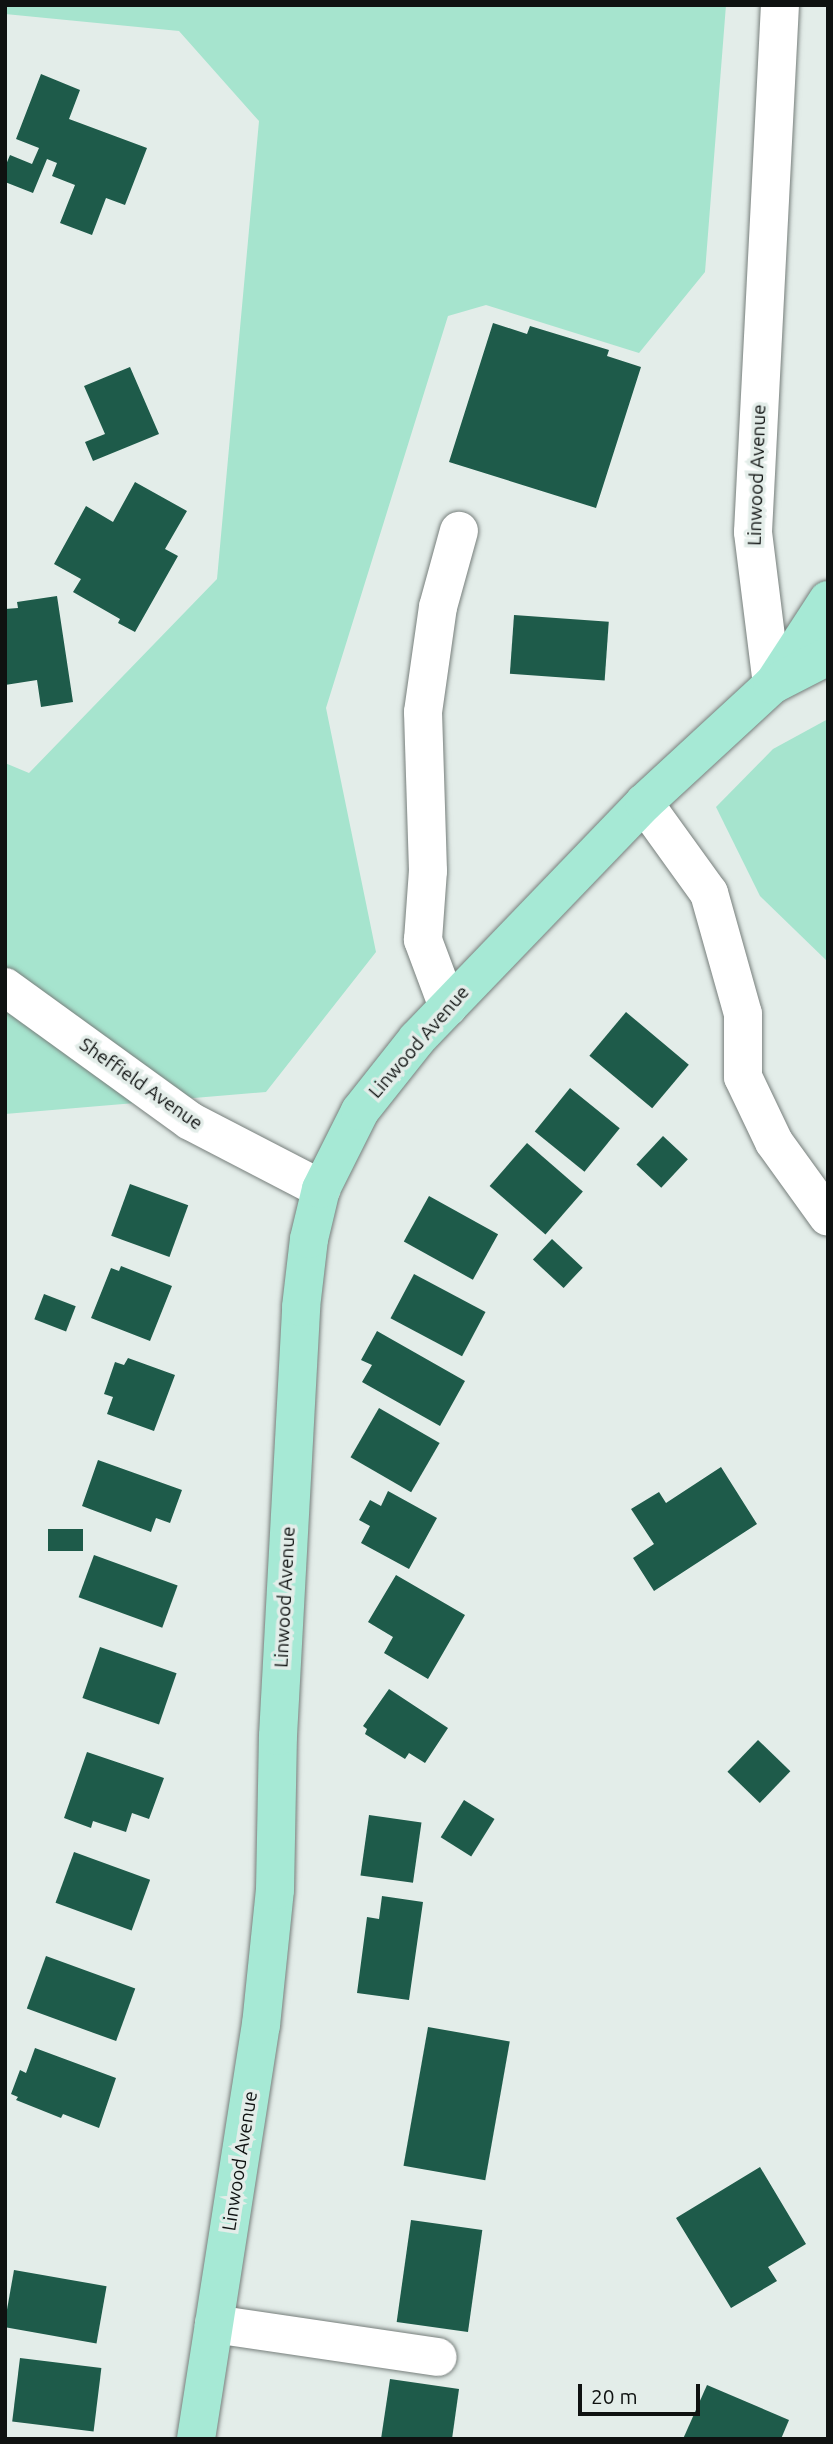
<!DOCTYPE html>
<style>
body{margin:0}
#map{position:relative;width:833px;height:2444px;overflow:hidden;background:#e3ede9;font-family:Ubuntu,sans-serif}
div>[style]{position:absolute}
.green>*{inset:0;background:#a6e4ce}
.building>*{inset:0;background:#1e5b4a;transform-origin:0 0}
.roads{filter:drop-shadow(0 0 2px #777f7c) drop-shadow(0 0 2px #777f7c)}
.minor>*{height:38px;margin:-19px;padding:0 19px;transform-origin:19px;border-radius:19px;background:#fff}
.major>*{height:38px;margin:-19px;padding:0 19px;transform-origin:19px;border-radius:19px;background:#a6e9d5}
span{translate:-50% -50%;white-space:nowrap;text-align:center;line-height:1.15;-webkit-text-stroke:7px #e3ede9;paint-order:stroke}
.street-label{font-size:19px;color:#0f1211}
.frame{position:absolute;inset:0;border:7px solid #0f1211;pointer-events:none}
.scale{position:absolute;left:578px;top:2384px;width:122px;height:32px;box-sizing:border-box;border:4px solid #0f1211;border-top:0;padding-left:9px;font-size:21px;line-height:24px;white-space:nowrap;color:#0f1211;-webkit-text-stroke:5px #e3ede9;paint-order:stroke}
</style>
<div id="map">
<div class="green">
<div style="clip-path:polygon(5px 5px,726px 5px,705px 272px,639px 353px,486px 305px,448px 316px,326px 708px,376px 952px,266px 1092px,5px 1114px,5px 763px,29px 773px,217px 579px,259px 121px,179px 31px,5px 14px)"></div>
<div style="clip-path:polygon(828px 719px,828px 962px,760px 896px,716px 807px,773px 749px)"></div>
</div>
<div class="building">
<div style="clip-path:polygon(41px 74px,80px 90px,69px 119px,147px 148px,125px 205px,106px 198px,92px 235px,60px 223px,75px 185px,52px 176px,57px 163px,47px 159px,33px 193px,5px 182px,5px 167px,10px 155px,32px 164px,39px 148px,16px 139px)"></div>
<div style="clip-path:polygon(493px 323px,527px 334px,530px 326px,609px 350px,607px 356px,641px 367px,596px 508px,449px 462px)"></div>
<div style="clip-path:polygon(130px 367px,159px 434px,93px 461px,85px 442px,105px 434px,84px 386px)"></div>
<div style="clip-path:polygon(135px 482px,187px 511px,165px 549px,178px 556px,135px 632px,118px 623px,120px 619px,73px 592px,81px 579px,54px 564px,86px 506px,113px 522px)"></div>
<div style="clip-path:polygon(57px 596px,73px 702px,41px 707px,37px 680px,5px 685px,5px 609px,18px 608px,17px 602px)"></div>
<div style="left:514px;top:615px;width:95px;height:59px;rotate:4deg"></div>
<div style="left:626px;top:1012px;width:82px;height:57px;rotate:40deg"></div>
<div style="left:570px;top:1088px;width:64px;height:56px;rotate:39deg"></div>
<div style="left:663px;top:1136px;width:34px;height:39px;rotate:43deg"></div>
<div style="left:527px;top:1143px;width:74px;height:57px;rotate:41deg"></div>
<div style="left:130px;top:1184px;width:62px;height:55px;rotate:20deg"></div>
<div style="left:429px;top:1196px;width:79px;height:52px;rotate:29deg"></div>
<div style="left:552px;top:1239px;width:42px;height:28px;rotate:43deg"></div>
<div style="clip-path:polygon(121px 1266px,172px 1286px,150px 1341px,91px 1318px,111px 1268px,119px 1271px)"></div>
<div style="left:414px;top:1274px;width:81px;height:50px;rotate:28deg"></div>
<div style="left:44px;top:1294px;width:34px;height:27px;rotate:21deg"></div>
<div style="clip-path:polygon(377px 1331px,465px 1381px,440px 1426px,362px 1382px,372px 1365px,361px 1360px)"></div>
<div style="clip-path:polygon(128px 1358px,175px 1375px,154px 1431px,107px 1414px,113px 1397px,104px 1394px,115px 1362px,124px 1365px)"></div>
<div style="left:379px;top:1408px;width:70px;height:57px;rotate:30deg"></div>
<div style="clip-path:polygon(98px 1460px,182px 1490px,170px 1523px,156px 1518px,151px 1532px,82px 1506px)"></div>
<div style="clip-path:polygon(721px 1467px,757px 1524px,654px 1591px,633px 1558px,654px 1544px,631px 1509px,659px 1492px,666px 1503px)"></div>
<div style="clip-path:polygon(388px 1491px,437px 1518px,409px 1569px,361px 1543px,370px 1526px,359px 1520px,370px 1500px,381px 1506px)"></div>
<div style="left:48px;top:1529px;width:35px;height:22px"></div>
<div style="left:94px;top:1555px;width:89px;height:45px;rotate:20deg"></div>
<div style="clip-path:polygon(396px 1575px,465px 1615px,428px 1679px,384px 1653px,393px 1637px,368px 1622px)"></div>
<div style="left:100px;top:1647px;width:81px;height:54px;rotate:19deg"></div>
<div style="clip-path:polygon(389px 1689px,448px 1728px,425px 1763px,409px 1753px,405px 1759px,365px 1734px,367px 1729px,363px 1726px)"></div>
<div style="left:758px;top:1740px;width:45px;height:44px;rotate:44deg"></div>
<div style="clip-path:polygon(87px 1752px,164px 1778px,149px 1819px,132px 1813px,126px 1832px,93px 1821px,91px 1828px,64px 1818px)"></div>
<div style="left:464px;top:1800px;width:36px;height:44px;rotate:32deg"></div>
<div style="left:369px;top:1815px;width:53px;height:61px;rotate:8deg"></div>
<div style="left:74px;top:1852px;width:81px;height:54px;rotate:20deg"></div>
<div style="clip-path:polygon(382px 1896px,423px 1902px,409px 2000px,357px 1993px,367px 1917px,379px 1919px)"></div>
<div style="left:46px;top:1956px;width:95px;height:56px;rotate:20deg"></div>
<div style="left:428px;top:2027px;width:83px;height:141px;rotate:10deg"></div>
<div style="clip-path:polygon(35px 2048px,116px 2078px,99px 2128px,63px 2114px,61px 2118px,16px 2100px,18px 2097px,11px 2094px,20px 2070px,26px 2073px)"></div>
<div style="clip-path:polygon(760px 2167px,806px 2244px,768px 2267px,777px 2281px,731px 2308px,676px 2218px)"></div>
<div style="left:411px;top:2220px;width:72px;height:103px;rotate:8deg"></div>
<div style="left:14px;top:2270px;width:94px;height:58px;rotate:10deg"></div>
<div style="left:20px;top:2358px;width:82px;height:64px;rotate:7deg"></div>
<div style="clip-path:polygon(390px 2379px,459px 2389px,452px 2439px,381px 2439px)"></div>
<div style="clip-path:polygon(707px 2385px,789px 2420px,781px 2439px,683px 2439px)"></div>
</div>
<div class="roads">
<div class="minor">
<div style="left:772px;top:685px;width:154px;rotate:-97.1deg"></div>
<div style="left:753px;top:532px;width:528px;rotate:-87.07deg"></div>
<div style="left:644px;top:803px;width:111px;rotate:54.2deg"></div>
<div style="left:709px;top:893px;width:126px;rotate:74.3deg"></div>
<div style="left:743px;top:1014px;width:63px;rotate:90deg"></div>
<div style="left:743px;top:1077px;width:72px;rotate:64.5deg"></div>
<div style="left:774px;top:1142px;width:92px;rotate:54.2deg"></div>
<div style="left:5px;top:987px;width:228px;rotate:35.9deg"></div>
<div style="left:190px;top:1121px;width:148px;rotate:27.4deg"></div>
<div style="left:448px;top:1007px;width:72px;rotate:-110.5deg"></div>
<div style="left:423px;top:940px;width:69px;rotate:-85.9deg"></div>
<div style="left:428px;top:871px;width:159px;rotate:-91.8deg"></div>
<div style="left:423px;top:712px;width:106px;rotate:-81.9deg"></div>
<div style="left:438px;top:607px;width:79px;rotate:-74.6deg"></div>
<div style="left:214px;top:2324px;width:226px;rotate:8.4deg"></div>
</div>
<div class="major">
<div style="left:774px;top:683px;width:99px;rotate:-57deg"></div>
<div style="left:196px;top:2439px;width:419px;rotate:-81.1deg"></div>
<div style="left:261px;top:2025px;width:136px;rotate:-84.1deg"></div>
<div style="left:275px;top:1890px;width:154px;rotate:-88.9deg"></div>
<div style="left:278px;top:1736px;width:430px;rotate:-86.9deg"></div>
<div style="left:301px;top:1307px;width:68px;rotate:-83.3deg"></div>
<div style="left:309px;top:1239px;width:51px;rotate:-76.5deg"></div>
<div style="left:321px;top:1189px;width:87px;rotate:-63.4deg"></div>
<div style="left:360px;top:1111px;width:92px;rotate:-51.6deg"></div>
<div style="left:417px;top:1039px;width:327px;rotate:-46.1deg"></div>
<div style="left:644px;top:803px;width:174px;rotate:-42.7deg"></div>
<div style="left:772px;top:685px;width:63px;rotate:-27.4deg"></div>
</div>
</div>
<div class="street-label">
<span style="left:757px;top:475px;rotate:-88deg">Linwood Avenue</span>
<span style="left:419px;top:1042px;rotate:-49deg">Linwood Avenue</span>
<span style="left:141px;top:1084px;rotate:35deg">Sheffield Avenue</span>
<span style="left:285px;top:1597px;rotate:-87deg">Linwood Avenue</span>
<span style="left:240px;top:2161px;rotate:-81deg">Linwood Avenue</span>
</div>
<div class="frame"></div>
<div class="scale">20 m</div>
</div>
